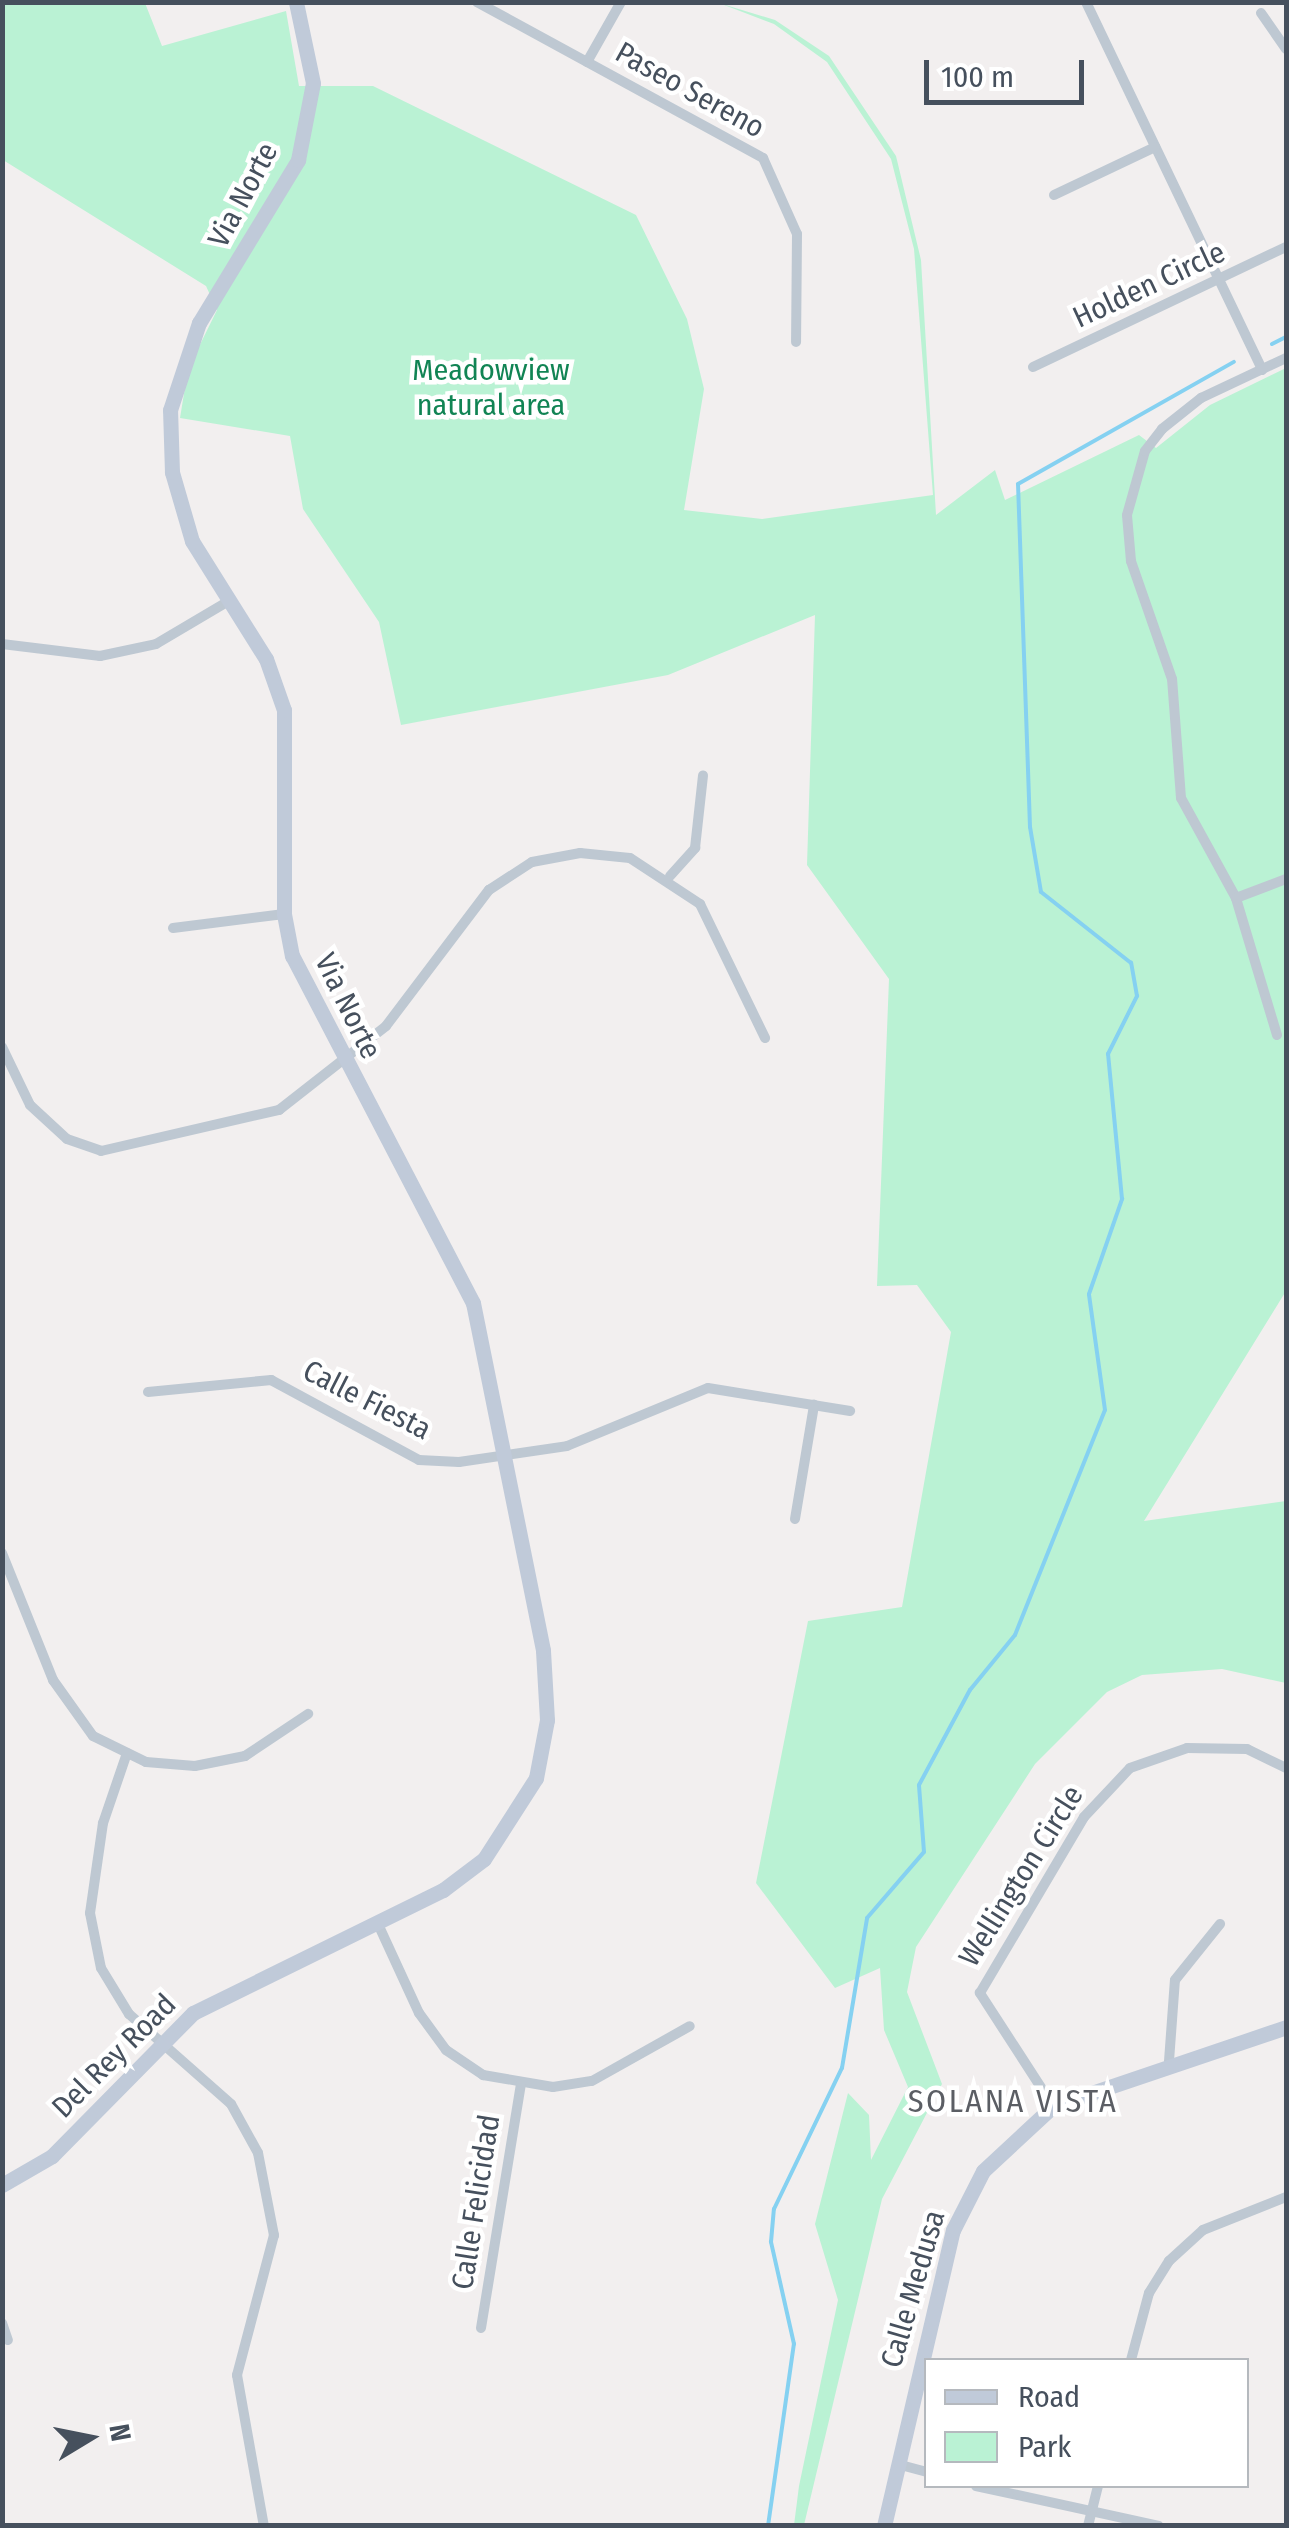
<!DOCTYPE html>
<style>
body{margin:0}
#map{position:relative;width:1289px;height:2528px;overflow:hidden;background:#f2efef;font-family:"Fira Sans Condensed",sans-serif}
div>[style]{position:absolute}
.green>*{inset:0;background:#baf2d4}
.stream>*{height:4px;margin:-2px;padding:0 2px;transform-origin:2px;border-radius:2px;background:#85d1f1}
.street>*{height:10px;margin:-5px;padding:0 5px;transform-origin:5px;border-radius:5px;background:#bec8d2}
.secondary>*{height:15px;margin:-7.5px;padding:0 7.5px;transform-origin:7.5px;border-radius:7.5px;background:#c0cad9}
span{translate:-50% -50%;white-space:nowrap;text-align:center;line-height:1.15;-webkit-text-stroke:9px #fff;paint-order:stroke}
.street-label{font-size:30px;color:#46505d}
.park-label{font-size:30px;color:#118454}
.neighbourhood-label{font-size:32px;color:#5b5e64;letter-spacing:2.5px}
.frame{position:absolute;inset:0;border:5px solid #46505d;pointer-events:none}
.legend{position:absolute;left:924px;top:2358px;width:325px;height:130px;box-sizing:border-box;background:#fff;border:2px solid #b5b9be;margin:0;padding:12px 18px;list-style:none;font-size:30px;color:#46505d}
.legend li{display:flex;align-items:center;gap:20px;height:50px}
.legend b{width:50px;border:2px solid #b5b9be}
.north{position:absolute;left:40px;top:2388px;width:100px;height:100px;-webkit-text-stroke:8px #fff;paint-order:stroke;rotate:80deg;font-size:28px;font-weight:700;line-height:40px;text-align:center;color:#46505d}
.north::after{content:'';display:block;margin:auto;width:35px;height:45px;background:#46505d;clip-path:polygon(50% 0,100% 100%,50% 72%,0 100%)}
.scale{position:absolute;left:924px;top:60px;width:160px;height:45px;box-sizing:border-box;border:5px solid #46505d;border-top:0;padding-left:12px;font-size:30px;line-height:35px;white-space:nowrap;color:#46505d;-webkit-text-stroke:8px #fff;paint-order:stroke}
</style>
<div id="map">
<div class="green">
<div style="clip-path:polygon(2px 3px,145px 3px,162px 46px,286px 11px,299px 86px,373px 86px,636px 215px,687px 319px,704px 389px,684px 510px,762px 519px,933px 495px,914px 249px,891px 159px,827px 62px,774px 24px,719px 3px,775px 20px,829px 56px,896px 156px,921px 260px,936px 515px,995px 470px,1005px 500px,1139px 435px,1156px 448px,1210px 405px,1286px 368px,1286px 1291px,1144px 1521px,1286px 1501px,1286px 1683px,1222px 1669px,1142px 1675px,1107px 1692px,1035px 1764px,916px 1947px,907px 1992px,942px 2084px,882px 2199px,804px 2525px,794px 2525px,799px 2486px,838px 2300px,815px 2224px,848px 2093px,869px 2115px,871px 2160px,908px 2087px,884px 2030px,880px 1968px,835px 1988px,756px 1883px,808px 1621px,902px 1607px,951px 1332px,917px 1285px,877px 1286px,889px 979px,807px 865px,815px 615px,668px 675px,401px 725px,379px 622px,303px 509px,290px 436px,180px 418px,188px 369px,217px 310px,206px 286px,3px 160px)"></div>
</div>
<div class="stream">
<div style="left:1272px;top:344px;width:16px;rotate:-27deg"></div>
<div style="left:768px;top:2526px;width:184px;rotate:-81.9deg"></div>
<div style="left:794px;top:2344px;width:105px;rotate:-102.7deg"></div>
<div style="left:771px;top:2242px;width:33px;rotate:-85deg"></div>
<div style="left:774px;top:2209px;width:157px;rotate:-64.3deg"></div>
<div style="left:842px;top:2068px;width:152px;rotate:-80.5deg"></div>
<div style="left:867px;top:1918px;width:87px;rotate:-49.2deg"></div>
<div style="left:924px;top:1852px;width:67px;rotate:-94.3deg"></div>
<div style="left:919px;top:1785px;width:108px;rotate:-61.8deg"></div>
<div style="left:970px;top:1690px;width:71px;rotate:-50.7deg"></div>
<div style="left:1015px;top:1635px;width:242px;rotate:-68.2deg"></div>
<div style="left:1105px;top:1410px;width:117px;rotate:-97.9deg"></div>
<div style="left:1089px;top:1294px;width:101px;rotate:-70.8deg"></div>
<div style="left:1122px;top:1199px;width:146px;rotate:-95.5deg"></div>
<div style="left:1108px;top:1054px;width:65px;rotate:-63.4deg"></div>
<div style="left:1137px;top:996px;width:34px;rotate:-100deg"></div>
<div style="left:1131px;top:963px;width:115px;rotate:-141.7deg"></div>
<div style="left:1041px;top:892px;width:66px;rotate:-99.6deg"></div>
<div style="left:1030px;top:827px;width:343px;rotate:-92deg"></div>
<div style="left:1018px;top:484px;width:248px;rotate:-29.5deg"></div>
</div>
<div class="street">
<div style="left:477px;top:2px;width:326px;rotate:28.6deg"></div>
<div style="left:763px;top:158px;width:83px;rotate:65.9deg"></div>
<div style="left:797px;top:234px;width:108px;rotate:90.5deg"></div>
<div style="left:1086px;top:2px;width:408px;rotate:64.4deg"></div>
<div style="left:1261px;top:13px;width:44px;rotate:55.2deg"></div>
<div style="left:587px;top:62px;width:69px;rotate:-60.5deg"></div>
<div style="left:1054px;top:195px;width:112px;rotate:-25.4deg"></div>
<div style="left:1033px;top:367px;width:280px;rotate:-25.4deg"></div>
<div style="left:2px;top:644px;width:99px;rotate:7deg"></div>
<div style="left:100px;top:656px;width:57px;rotate:-12.1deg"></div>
<div style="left:156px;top:644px;width:82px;rotate:-30.6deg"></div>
<div style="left:670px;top:876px;width:38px;rotate:-48deg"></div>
<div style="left:695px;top:848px;width:73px;rotate:-83.7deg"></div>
<div style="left:1236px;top:898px;width:114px;rotate:-118.8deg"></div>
<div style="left:1181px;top:798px;width:119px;rotate:-94.3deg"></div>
<div style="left:1172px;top:679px;width:125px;rotate:-109.2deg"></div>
<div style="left:1131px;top:561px;width:46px;rotate:-95deg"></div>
<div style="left:1127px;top:515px;width:66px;rotate:-74.3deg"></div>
<div style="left:1145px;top:451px;width:28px;rotate:-52deg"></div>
<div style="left:1162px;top:429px;width:50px;rotate:-38.5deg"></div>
<div style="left:1201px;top:398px;width:94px;rotate:-25.2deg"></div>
<div style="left:173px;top:928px;width:112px;rotate:-7.2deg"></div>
<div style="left:1277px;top:1035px;width:143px;rotate:-106.7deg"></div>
<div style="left:1236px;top:898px;width:53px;rotate:-20.8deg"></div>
<div style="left:2px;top:1047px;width:64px;rotate:64.2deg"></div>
<div style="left:30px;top:1105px;width:50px;rotate:42.6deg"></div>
<div style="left:67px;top:1139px;width:36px;rotate:19deg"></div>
<div style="left:101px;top:1151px;width:183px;rotate:-13deg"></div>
<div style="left:279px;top:1110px;width:136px;rotate:-38.1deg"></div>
<div style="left:386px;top:1026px;width:171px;rotate:-52.9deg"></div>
<div style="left:489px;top:890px;width:51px;rotate:-33.1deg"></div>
<div style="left:532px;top:862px;width:49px;rotate:-10.6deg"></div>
<div style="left:580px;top:853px;width:50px;rotate:5.7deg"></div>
<div style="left:630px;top:858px;width:84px;rotate:33.3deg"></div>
<div style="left:700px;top:904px;width:149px;rotate:64.1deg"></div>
<div style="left:148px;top:1392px;width:124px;rotate:-5.6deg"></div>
<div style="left:271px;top:1380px;width:168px;rotate:28.4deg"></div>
<div style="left:419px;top:1460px;width:40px;rotate:2.9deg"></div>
<div style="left:459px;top:1462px;width:109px;rotate:-8.4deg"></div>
<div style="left:567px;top:1446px;width:152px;rotate:-22.4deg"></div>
<div style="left:708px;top:1388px;width:144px;rotate:9.2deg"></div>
<div style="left:795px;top:1519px;width:116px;rotate:-80.5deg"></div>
<div style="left:2px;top:1553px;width:137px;rotate:68.1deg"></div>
<div style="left:53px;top:1680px;width:69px;rotate:54.5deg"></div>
<div style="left:93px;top:1736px;width:59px;rotate:26.1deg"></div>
<div style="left:146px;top:1762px;width:49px;rotate:4.7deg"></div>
<div style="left:195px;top:1766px;width:51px;rotate:-11.3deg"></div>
<div style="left:245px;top:1756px;width:76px;rotate:-33.7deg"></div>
<div style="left:127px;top:1753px;width:74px;rotate:108.9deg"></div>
<div style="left:103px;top:1823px;width:91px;rotate:98.2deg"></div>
<div style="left:90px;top:1913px;width:56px;rotate:78.7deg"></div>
<div style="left:101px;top:1968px;width:54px;rotate:58.7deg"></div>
<div style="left:129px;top:2014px;width:136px;rotate:41.4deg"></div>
<div style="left:231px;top:2104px;width:56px;rotate:61.1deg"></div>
<div style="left:258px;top:2153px;width:84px;rotate:79deg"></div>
<div style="left:274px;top:2235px;width:145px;rotate:104.8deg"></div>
<div style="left:237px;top:2375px;width:153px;rotate:79.9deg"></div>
<div style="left:378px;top:1924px;width:98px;rotate:65.3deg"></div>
<div style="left:419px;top:2013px;width:46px;rotate:53.9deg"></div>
<div style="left:446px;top:2050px;width:45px;rotate:34deg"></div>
<div style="left:483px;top:2075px;width:71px;rotate:9.7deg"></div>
<div style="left:553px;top:2087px;width:39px;rotate:-9deg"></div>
<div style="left:592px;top:2081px;width:112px;rotate:-29.3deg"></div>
<div style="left:1169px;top:2061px;width:81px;rotate:-85.8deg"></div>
<div style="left:1175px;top:1980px;width:72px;rotate:-51.2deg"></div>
<div style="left:1053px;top:2106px;width:135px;rotate:-122.9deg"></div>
<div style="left:980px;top:1993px;width:204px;rotate:-59.4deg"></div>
<div style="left:1084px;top:1817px;width:67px;rotate:-46.8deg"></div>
<div style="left:1130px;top:1768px;width:60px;rotate:-19.3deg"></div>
<div style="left:1187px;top:1748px;width:60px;rotate:1deg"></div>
<div style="left:1247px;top:1749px;width:43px;rotate:26deg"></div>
<div style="left:2px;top:2323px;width:18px;rotate:71deg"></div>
<div style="left:481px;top:2328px;width:247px;rotate:-80.7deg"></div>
<div style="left:1131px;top:2360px;width:69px;rotate:-75deg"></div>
<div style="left:1149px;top:2293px;width:38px;rotate:-58deg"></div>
<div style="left:1169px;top:2261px;width:46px;rotate:-42.4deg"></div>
<div style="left:1203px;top:2230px;width:89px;rotate:-21.7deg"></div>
<div style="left:897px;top:2464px;width:30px;rotate:15deg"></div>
<div style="left:976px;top:2486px;width:187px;rotate:12.3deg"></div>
<div style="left:1088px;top:2526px;width:41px;rotate:-76deg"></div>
</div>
<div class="secondary">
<div style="left:2px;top:2185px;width:58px;rotate:-30.1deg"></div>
<div style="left:52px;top:2156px;width:201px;rotate:-45.4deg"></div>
<div style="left:193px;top:2013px;width:279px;rotate:-26.2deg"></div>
<div style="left:443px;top:1890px;width:51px;rotate:-37.1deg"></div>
<div style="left:484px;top:1859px;width:96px;rotate:-57.3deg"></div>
<div style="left:536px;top:1778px;width:59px;rotate:-79.3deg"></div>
<div style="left:547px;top:1720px;width:70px;rotate:-93.3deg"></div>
<div style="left:543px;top:1650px;width:354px;rotate:-101.4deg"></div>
<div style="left:473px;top:1303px;width:391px;rotate:-117.5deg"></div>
<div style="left:292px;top:956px;width:43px;rotate:-100.8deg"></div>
<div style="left:284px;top:914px;width:204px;rotate:-90deg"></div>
<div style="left:284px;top:710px;width:54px;rotate:-109.4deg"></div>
<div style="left:266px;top:659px;width:139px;rotate:-122.1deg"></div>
<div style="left:192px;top:541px;width:72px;rotate:-106.2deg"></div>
<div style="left:172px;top:472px;width:62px;rotate:-91.8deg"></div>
<div style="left:170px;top:410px;width:92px;rotate:-71.6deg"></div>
<div style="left:199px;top:323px;width:191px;rotate:-58.7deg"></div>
<div style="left:298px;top:160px;width:78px;rotate:-79deg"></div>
<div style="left:313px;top:83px;width:83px;rotate:-101.9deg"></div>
<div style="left:884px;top:2526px;width:304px;rotate:-76.9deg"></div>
<div style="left:953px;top:2230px;width:66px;rotate:-63deg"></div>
<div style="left:983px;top:2171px;width:96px;rotate:-42.9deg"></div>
<div style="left:1053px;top:2106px;width:246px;rotate:-18.7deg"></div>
</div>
<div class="street-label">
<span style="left:690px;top:90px;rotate:29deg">Paseo Sereno</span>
<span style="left:243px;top:195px;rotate:-62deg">Via Norte</span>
<span style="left:1149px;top:285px;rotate:-25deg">Holden Circle</span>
<span style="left:348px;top:1006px;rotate:64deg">Via Norte</span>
<span style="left:367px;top:1400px;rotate:27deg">Calle Fiesta</span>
<span style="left:1021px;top:1876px;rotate:-58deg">Wellington Circle</span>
<span style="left:114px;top:2056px;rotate:-45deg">Del Rey Road</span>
<span style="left:476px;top:2202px;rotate:-81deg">Calle Felicidad</span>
<span style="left:913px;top:2289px;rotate:-74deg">Calle Medusa</span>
</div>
<div class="park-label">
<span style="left:491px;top:387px">Meadowview<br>natural area</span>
</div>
<div class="neighbourhood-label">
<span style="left:1013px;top:2101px">SOLANA VISTA</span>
</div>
<div class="frame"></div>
<ul class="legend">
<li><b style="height:12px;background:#c0cad9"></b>Road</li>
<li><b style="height:28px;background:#baf2d4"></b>Park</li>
</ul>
<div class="north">N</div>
<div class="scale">100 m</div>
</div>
